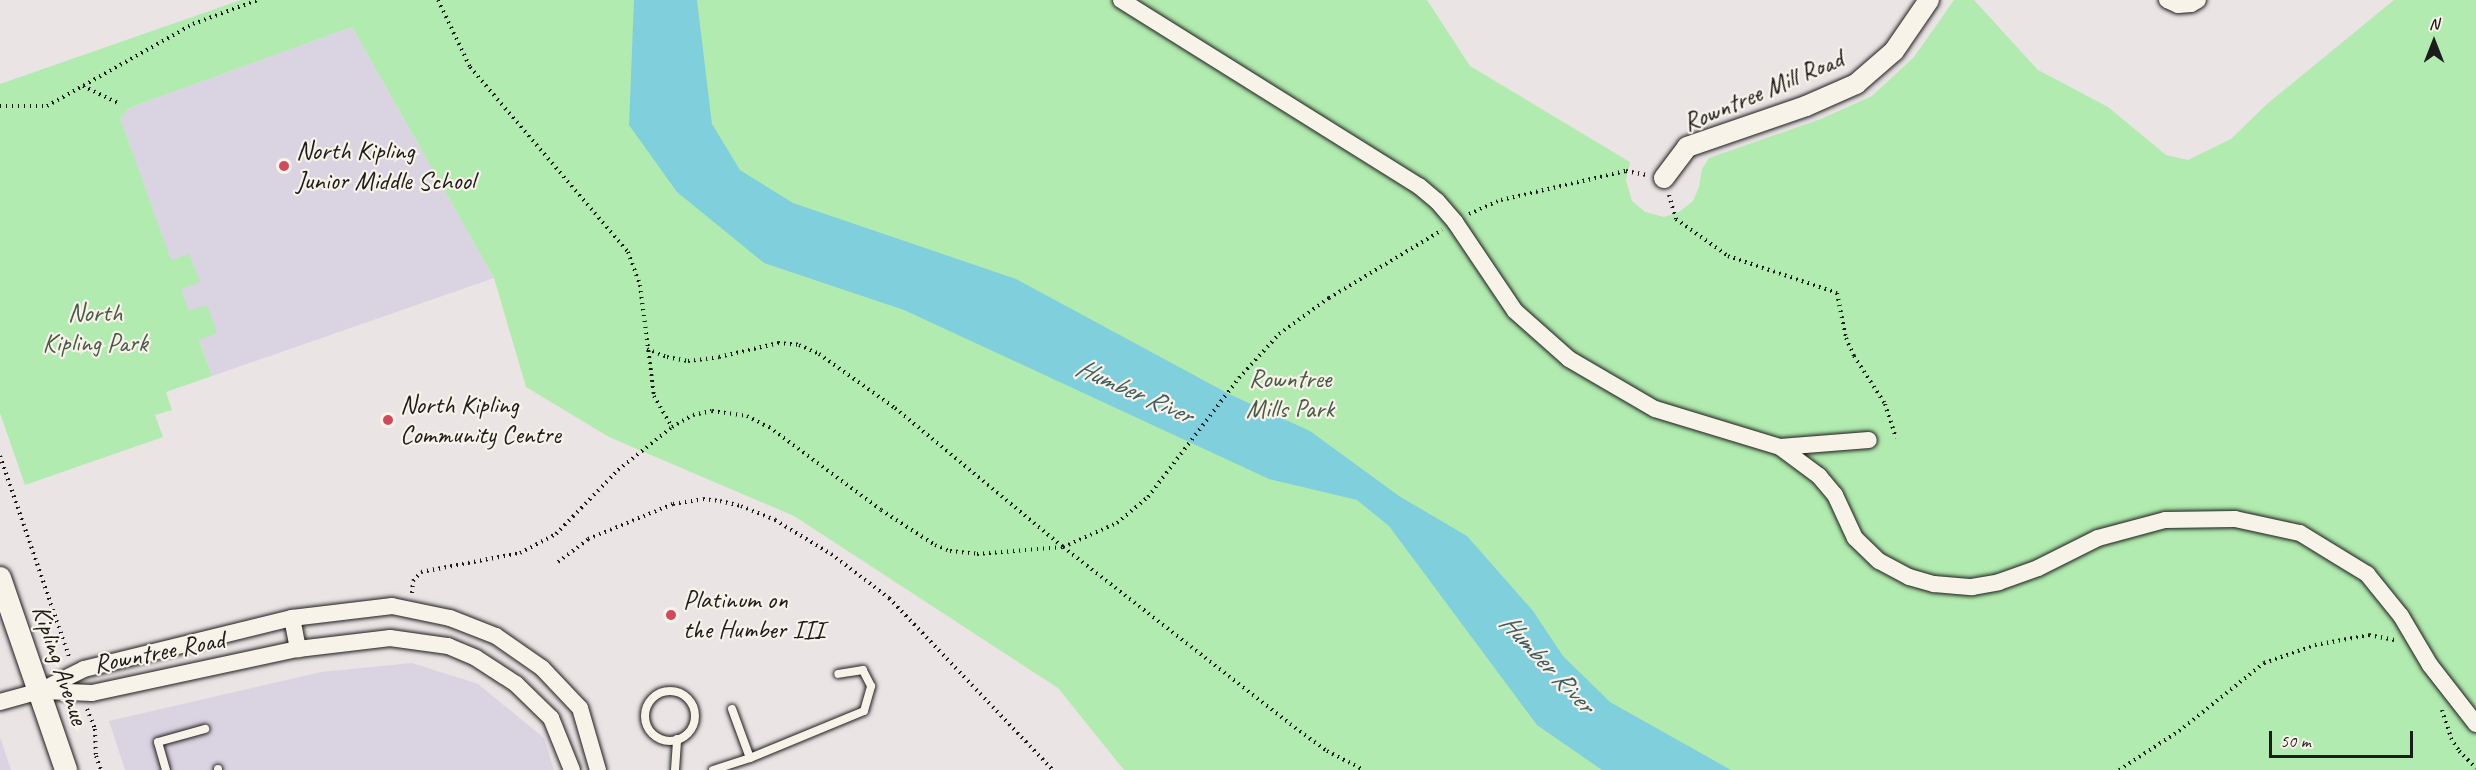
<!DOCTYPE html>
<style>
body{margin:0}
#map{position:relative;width:2476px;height:770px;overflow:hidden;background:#eae4e5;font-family:Caveat,sans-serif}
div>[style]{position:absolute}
.built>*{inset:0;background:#dad3e2}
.green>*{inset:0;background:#b1ebaf}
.water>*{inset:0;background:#80cfdd}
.path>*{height:4px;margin-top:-2px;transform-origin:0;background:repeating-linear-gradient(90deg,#1c1c1c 0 1.5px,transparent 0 6px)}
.roads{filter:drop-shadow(0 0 2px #1c1c1c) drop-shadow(0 0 2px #1c1c1c)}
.service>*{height:8px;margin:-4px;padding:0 4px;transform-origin:4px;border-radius:4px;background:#f7f3e8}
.service>.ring{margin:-4px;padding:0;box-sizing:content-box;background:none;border:8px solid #f7f3e8;border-radius:50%}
.minor>*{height:16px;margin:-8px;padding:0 8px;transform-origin:8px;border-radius:8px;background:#f7f3e8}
.tertiary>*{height:20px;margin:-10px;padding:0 10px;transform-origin:10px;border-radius:10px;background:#f7f3e8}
.secondary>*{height:22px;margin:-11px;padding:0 11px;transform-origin:11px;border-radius:11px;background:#f7f3e8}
.dots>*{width:16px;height:16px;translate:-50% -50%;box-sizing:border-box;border:3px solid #f7f3e8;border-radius:50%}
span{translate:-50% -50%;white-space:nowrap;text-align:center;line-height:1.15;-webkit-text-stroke:4.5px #f7f3e8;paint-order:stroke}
.street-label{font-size:26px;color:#1c1c1c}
.poi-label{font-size:26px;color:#1c1c1c}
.left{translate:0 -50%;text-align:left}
.park-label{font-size:26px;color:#495a48}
.water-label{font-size:27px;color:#3f5b60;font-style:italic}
.north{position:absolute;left:2404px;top:12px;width:60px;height:60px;-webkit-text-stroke:4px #f7f3e8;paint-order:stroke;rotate:0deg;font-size:16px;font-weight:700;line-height:24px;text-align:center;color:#1c1c1c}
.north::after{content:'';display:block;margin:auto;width:21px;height:27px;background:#1c1c1c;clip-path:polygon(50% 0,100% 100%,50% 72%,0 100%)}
.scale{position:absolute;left:2269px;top:731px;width:144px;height:27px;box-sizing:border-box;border:3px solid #1c1c1c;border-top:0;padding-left:8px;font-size:18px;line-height:21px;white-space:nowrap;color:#1c1c1c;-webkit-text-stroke:4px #f7f3e8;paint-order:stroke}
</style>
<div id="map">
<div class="built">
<div style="clip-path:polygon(352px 27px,494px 278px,212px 376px,120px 118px,129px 108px)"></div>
<div style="clip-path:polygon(412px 663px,478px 684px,544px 738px,554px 770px,125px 770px,109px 721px,321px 672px)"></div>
<div style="clip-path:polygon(0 737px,11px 770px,0 770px)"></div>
</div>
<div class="green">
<div style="clip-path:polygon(241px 0,1427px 0,1470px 66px,1630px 162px,1626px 180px,1632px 201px,1645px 212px,1664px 217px,1679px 212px,1693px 201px,1699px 187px,1702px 169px,1709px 158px,1821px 119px,1872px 96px,1914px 57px,1954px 0,1974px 0,2038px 70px,2108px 107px,2166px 155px,2188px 160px,2231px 139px,2267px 104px,2394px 0,2476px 0,2476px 770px,1124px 770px,1058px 688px,794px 516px,609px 437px,526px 387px,494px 278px,352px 27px,129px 108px,120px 118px,171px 260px,189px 254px,200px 282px,181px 289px,189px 311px,207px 305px,217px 333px,199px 340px,212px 376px,166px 392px,172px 410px,155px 415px,163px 437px,25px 485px,0 413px,0 84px)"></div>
</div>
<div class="water">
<div style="clip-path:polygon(634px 0,697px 0,712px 124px,740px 170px,793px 203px,1016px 279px,1229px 394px,1310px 431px,1399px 496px,1467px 536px,1533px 611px,1563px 656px,1610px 702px,1731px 770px,1602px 770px,1537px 725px,1389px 526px,1357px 500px,1269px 479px,904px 310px,764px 263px,677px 192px,629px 125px)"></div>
</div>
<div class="path">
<div style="left:438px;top:0;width:74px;rotate:64.5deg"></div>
<div style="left:470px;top:67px;width:243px;rotate:49.5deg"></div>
<div style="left:628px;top:252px;width:35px;rotate:70deg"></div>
<div style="left:640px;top:285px;width:112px;rotate:82.8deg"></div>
<div style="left:654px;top:396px;width:36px;rotate:60deg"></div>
<div style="left:83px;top:86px;width:39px;rotate:26deg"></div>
<div style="left:0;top:106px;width:47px"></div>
<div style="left:47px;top:106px;width:167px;rotate:-29.3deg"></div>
<div style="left:193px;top:24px;width:69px;rotate:-20.3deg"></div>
<div style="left:1669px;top:195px;width:25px;rotate:74deg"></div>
<div style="left:1676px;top:219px;width:64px;rotate:35.4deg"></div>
<div style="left:1728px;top:256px;width:115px;rotate:18.7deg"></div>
<div style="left:1837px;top:293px;width:46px;rotate:78.7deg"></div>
<div style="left:1846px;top:338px;width:20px;rotate:66deg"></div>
<div style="left:1854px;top:356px;width:57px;rotate:57.1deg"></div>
<div style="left:1885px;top:404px;width:36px;rotate:72deg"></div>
<div style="left:1469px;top:214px;width:35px;rotate:-24deg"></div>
<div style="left:1501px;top:200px;width:128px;rotate:-13.1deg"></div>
<div style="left:1626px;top:171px;width:21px;rotate:11deg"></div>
<div style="left:647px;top:349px;width:22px;rotate:22deg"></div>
<div style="left:667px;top:357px;width:21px;rotate:11deg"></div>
<div style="left:688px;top:361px;width:31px;rotate:-7deg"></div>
<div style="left:719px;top:357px;width:61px;rotate:-13.3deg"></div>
<div style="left:778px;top:343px;width:21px;rotate:5deg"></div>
<div style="left:799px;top:345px;width:22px;rotate:24deg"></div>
<div style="left:819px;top:354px;width:93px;rotate:35.4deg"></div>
<div style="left:895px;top:408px;width:218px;rotate:39.6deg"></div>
<div style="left:1063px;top:547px;width:288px;rotate:37.9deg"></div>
<div style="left:1290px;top:724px;width:46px;rotate:36.1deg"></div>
<div style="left:1327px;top:751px;width:42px;rotate:27.2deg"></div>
<div style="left:0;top:456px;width:215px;rotate:71deg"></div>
<div style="left:558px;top:562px;width:38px;rotate:-37deg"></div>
<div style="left:588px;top:539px;width:92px;rotate:-22.4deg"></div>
<div style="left:673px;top:504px;width:30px;rotate:-9deg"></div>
<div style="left:703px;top:499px;width:17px;rotate:7deg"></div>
<div style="left:720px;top:501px;width:22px;rotate:13deg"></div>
<div style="left:741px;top:506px;width:37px;rotate:22deg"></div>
<div style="left:775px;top:520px;width:66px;rotate:31.3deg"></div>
<div style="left:831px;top:554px;width:73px;rotate:37.2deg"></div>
<div style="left:889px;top:598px;width:238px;rotate:46.4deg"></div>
<div style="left:412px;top:593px;width:12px;rotate:-85deg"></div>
<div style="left:413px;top:581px;width:12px;rotate:-48deg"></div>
<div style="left:421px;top:572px;width:101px;rotate:-10.9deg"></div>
<div style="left:520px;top:553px;width:41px;rotate:-27.8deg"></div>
<div style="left:556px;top:534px;width:89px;rotate:-45.9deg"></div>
<div style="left:618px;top:470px;width:69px;rotate:-38.5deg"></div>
<div style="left:672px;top:427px;width:24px;rotate:-30deg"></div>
<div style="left:693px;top:415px;width:19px;rotate:-12deg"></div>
<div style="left:712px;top:411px;width:35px;rotate:8deg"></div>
<div style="left:747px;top:416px;width:25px;rotate:27deg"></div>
<div style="left:769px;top:427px;width:139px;rotate:36.5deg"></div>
<div style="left:881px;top:510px;width:64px;rotate:32.9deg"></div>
<div style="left:935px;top:545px;width:16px;rotate:22deg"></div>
<div style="left:950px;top:551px;width:27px;rotate:6deg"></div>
<div style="left:977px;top:554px;width:86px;rotate:-4.7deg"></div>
<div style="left:1063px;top:547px;width:59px;rotate:-24deg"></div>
<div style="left:1117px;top:523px;width:40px;rotate:-40deg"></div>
<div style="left:1148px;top:497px;width:150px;rotate:-52.6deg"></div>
<div style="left:1239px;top:378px;width:59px;rotate:-47.7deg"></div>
<div style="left:1279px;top:334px;width:62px;rotate:-35.8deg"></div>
<div style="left:1329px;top:298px;width:132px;rotate:-31deg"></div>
<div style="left:87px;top:709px;width:22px;rotate:68deg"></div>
<div style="left:95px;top:729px;width:27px;rotate:88deg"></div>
<div style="left:96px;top:756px;width:15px;rotate:70deg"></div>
<div style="left:2442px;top:710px;width:29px;rotate:72deg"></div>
<div style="left:2451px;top:738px;width:15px;rotate:58deg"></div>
<div style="left:2459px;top:751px;width:24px;rotate:45deg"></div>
<div style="left:2119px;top:770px;width:72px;rotate:-33deg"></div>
<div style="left:2179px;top:731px;width:109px;rotate:-38.7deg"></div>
<div style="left:2264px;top:663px;width:54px;rotate:-19.4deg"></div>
<div style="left:2315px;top:645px;width:55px;rotate:-10.5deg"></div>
<div style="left:2369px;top:635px;width:26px;rotate:11deg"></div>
</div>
<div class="roads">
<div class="service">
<div class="ring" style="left:645px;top:691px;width:42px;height:42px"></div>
<div style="left:732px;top:709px;width:52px;rotate:69.8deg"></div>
<div style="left:166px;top:770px;width:29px;rotate:-106deg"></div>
<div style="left:158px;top:742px;width:49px;rotate:-15.5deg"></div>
<div style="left:218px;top:770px;width:1px;rotate:-90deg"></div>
<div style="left:675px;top:770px;width:31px;rotate:-86deg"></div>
<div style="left:713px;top:770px;width:39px;rotate:-18deg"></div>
<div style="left:750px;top:758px;width:123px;rotate:-22.4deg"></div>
<div style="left:864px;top:711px;width:26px;rotate:-74deg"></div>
<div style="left:871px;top:686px;width:18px;rotate:-117deg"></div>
<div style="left:863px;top:670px;width:25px;rotate:171deg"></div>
</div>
<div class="minor">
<div style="left:1121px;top:0;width:351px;rotate:32deg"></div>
<div style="left:1419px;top:186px;width:23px;rotate:40deg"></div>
<div style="left:1437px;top:201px;width:28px;rotate:49deg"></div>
<div style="left:1455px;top:222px;width:107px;rotate:56deg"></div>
<div style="left:1515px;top:311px;width:72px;rotate:41.6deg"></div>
<div style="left:1569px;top:359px;width:99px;rotate:30.2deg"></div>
<div style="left:1655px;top:409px;width:131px;rotate:16.9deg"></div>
<div style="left:1780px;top:447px;width:49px;rotate:36.6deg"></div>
<div style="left:1819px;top:476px;width:25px;rotate:50deg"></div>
<div style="left:1835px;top:495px;width:47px;rotate:65.1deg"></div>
<div style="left:1855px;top:538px;width:33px;rotate:44deg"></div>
<div style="left:1879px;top:561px;width:34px;rotate:28deg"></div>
<div style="left:1909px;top:577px;width:26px;rotate:16deg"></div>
<div style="left:1934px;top:584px;width:38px;rotate:5deg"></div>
<div style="left:1972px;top:587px;width:27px;rotate:-10deg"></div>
<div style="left:1999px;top:582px;width:41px;rotate:-19.7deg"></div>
<div style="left:2038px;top:568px;width:67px;rotate:-26.6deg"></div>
<div style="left:2098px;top:538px;width:69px;rotate:-15deg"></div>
<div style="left:2165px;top:520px;width:70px;rotate:-0.8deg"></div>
<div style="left:2235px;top:519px;width:66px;rotate:12.2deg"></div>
<div style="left:2300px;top:533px;width:79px;rotate:31.5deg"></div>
<div style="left:2367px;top:574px;width:54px;rotate:51deg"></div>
<div style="left:2401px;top:616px;width:57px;rotate:59.4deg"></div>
<div style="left:2430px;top:665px;width:75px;rotate:52.1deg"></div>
<div style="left:2167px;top:0;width:12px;rotate:24deg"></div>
<div style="left:2178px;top:5px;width:13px;rotate:-4deg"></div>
<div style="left:2191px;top:4px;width:8px;rotate:-30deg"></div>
<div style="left:1780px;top:447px;width:89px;rotate:-4.5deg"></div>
<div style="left:292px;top:618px;width:32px;rotate:79deg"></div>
<div style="left:44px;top:691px;width:48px;rotate:2.4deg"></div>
<div style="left:92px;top:693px;width:211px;rotate:-12.1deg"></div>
<div style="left:298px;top:649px;width:93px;rotate:-6.8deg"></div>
<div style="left:390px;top:638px;width:59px;rotate:7.9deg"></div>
<div style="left:448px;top:646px;width:30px;rotate:23deg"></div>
<div style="left:476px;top:658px;width:48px;rotate:33deg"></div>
<div style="left:516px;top:684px;width:49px;rotate:44.2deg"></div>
<div style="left:551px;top:718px;width:56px;rotate:68deg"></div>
<div style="left:0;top:702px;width:41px;rotate:-15.4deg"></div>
<div style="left:40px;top:691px;width:49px;rotate:-26.6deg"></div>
<div style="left:84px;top:669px;width:214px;rotate:-13.8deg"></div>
<div style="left:292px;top:618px;width:101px;rotate:-6.8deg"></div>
<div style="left:392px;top:606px;width:59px;rotate:11.7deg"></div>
<div style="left:450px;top:618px;width:49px;rotate:21.4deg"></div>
<div style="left:496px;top:636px;width:56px;rotate:34.8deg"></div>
<div style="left:542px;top:668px;width:55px;rotate:46.5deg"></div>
<div style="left:580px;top:708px;width:65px;rotate:73.8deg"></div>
</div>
<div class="tertiary">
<div style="left:1664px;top:178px;width:39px;rotate:-53deg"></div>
<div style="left:1687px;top:147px;width:126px;rotate:-19deg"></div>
<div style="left:1806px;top:106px;width:55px;rotate:-23.7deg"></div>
<div style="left:1856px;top:84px;width:50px;rotate:-41deg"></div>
<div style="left:1894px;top:51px;width:62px;rotate:-55.5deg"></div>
</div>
<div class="secondary">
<div style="left:0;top:578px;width:203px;rotate:71deg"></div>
</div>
</div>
<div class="dots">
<div style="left:284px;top:166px;background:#d1495b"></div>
<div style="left:388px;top:420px;background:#d1495b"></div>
<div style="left:671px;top:615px;background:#d1495b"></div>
</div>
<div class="street-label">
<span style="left:1763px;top:91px;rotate:-23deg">Rowntree Mill Road</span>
<span style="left:159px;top:652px;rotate:-11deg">Rowntree Road</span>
<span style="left:60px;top:665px;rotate:71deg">Kipling Avenue</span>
</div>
<div class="poi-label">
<span class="left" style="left:296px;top:166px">North Kipling<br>Junior Middle School</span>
<span class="left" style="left:400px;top:420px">North Kipling<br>Community Centre</span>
<span class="left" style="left:683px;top:615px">Platinum on<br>the Humber III</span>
</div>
<div class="park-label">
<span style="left:95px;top:328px">North<br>Kipling Park</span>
<span style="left:1290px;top:394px">Rowntree<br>Mills Park</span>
</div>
<div class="water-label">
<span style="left:1134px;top:391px;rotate:24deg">Humber River</span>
<span style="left:1547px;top:663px;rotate:47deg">Humber River</span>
</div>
<div class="north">N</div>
<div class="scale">50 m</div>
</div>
